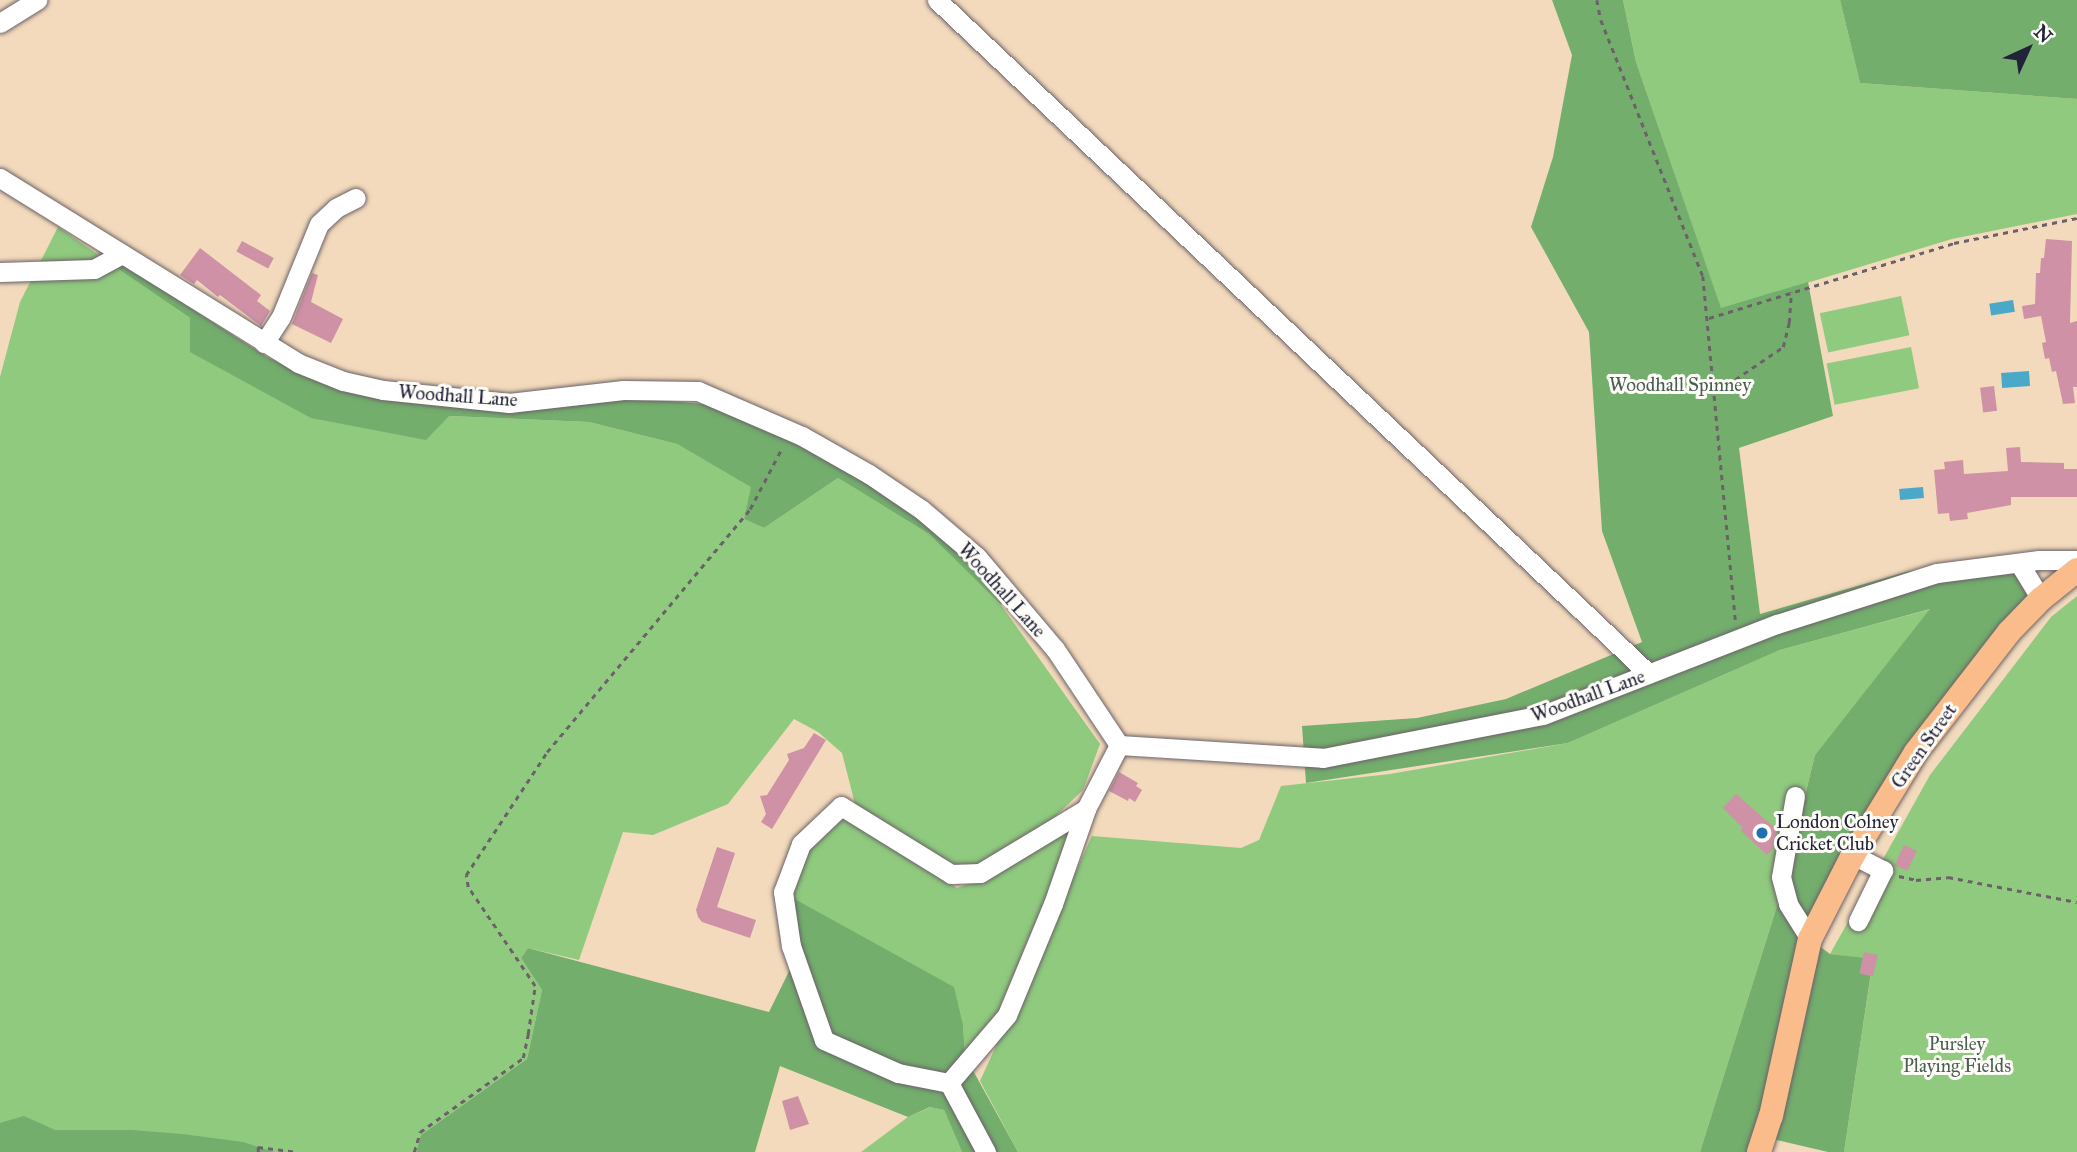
<!DOCTYPE html>
<style>
body{margin:0}
#map{position:relative;width:2077px;height:1152px;overflow:hidden;background:#f3dabc;font-family:"IM FELL Great Primer",serif}
div>[style]{position:absolute}
.green>*{inset:0;background:#8fca7e;transform-origin:0 0}
.forest>*{inset:0;background:#73ae6d}
.water>*{inset:0;background:#4aa8c9;transform-origin:0 0}
.building>*{inset:0;background:#ce91a5;transform-origin:0 0}
.path>*{height:2.5px;margin-top:-1.25px;transform-origin:0;background:repeating-linear-gradient(90deg,#6b6268 0 5px,transparent 0 10px)}
.roads{filter:drop-shadow(0 0 2px #6b6268) drop-shadow(0 0 2px #6b6268)}
.minor>*{height:19px;margin:-9.5px;padding:0 9.5px;transform-origin:9.5px;border-radius:9.5px;background:#fff}
.major>*{height:24px;margin:-12px;padding:0 12px;transform-origin:12px;border-radius:12px;background:#fabc8b}
.dots>*{width:19px;height:19px;translate:-50% -50%;box-sizing:border-box;border:4px solid #fdfcf7;border-radius:50%}
span{translate:-50% -50%;white-space:nowrap;text-align:center;line-height:1.15;-webkit-text-stroke:6px #fdfcf7;paint-order:stroke}
.park-label{font-size:19px;color:#485d52}
.street-label{font-size:19px;color:#22223b}
.poi-label{font-size:19px;color:#22223b}
.left{translate:0 -50%;text-align:left}
.north{position:absolute;left:1993px;top:14px;width:70px;height:70px;-webkit-text-stroke:5px #fdfcf7;paint-order:stroke;rotate:45deg;font-size:19px;font-weight:700;line-height:28px;text-align:center;color:#22223b}
.north::after{content:'';display:block;margin:auto;width:24px;height:32px;background:#22223b;clip-path:polygon(50% 0,100% 100%,50% 72%,0 100%)}
</style>
<div id="map">
<div class="green">
<div style="clip-path:polygon(1623px 0,1840px 0,1860px 83px,2077px 99px,2077px 214px,1952px 239px,1721px 309px,1636px 62px)"></div>
<div style="clip-path:polygon(58px 227px,190px 318px,191px 352px,449px 416px,589px 422px,677px 444px,752px 487px,744px 519px,764px 528px,838px 478px,929px 534px,1001px 605px,1100px 744px,1083px 790px,1041px 830px,980px 867px,948px 866px,855px 804px,842px 753px,818px 732px,794px 719px,728px 804px,653px 835px,623px 832px,579px 960px,528px 948px,521px 958px,542px 990px,527px 1059px,421px 1135px,416px 1152px,0 1152px,0 377px,20px 302px)"></div>
<div style="left:1901px;top:296px;width:40px;height:83px;rotate:78deg"></div>
<div style="left:1911px;top:347px;width:42px;height:86px;rotate:79deg"></div>
<div style="clip-path:polygon(2077px 596px,2077px 1152px,1844px 1152px,1873px 960px,1830px 954px,1930px 775px,2051px 617px)"></div>
<div style="clip-path:polygon(1931px 609px,1815px 755px,1782px 890px,1700px 1152px,1018px 1152px,980px 1081px,1092px 836px,1241px 848px,1259px 840px,1281px 786px,1390px 774px,1568px 743px,1780px 650px)"></div>
<div style="clip-path:polygon(844px 813px,957px 888px,997px 873px,1079px 819px,996px 1017px,965px 1056px,963px 1025px,791px 897px,807px 848px)"></div>
<div style="clip-path:polygon(931px 1107px,944px 1110px,962px 1152px,861px 1152px,908px 1117px)"></div>
</div>
<div class="forest">
<div style="clip-path:polygon(1552px 0,1623px 0,1636px 62px,1721px 308px,1808px 282px,1833px 416px,1739px 448px,1760px 614px,1906px 572px,1941px 566px,2015px 568px,2033px 592px,1847px 855px,1751px 1152px,1700px 1152px,1782px 890px,1815px 755px,1930px 609px,1780px 650px,1568px 743px,1306px 783px,1302px 726px,1417px 718px,1506px 699px,1642px 642px,1602px 531px,1589px 332px,1531px 227px,1553px 157px,1572px 55px)"></div>
<div style="clip-path:polygon(1840px 0,2077px 0,2077px 99px,1860px 83px)"></div>
<div style="clip-path:polygon(122px 264px,267px 357px,328px 385px,388px 400px,645px 399px,704px 404px,793px 441px,916px 512px,965px 553px,1005px 599px,1001px 605px,929px 534px,838px 478px,764px 528px,744px 519px,751px 487px,677px 444px,589px 422px,449px 416px,426px 440px,311px 418px,190px 352px,190px 318px,117px 268px)"></div>
<div style="clip-path:polygon(791px 897px,954px 987px,963px 1025px,965px 1056px,1018px 1152px,962px 1152px,944px 1110px,930px 1107px,908px 1117px,780px 1066px,755px 1152px,416px 1152px,421px 1135px,527px 1059px,542px 990px,521px 958px,528px 948px,769px 1012px,799px 951px)"></div>
<div style="clip-path:polygon(1810px 939px,1830px 954px,1873px 959px,1844px 1152px,1828px 1152px,1764px 1137px)"></div>
<div style="clip-path:polygon(24px 1116px,55px 1130px,132px 1130px,182px 1134px,243px 1142px,274px 1152px,0 1152px,0 1123px)"></div>
</div>
<div class="water">
<div style="left:2013px;top:300px;width:12px;height:24px;rotate:81deg"></div>
<div style="left:2029px;top:371px;width:15px;height:28px;rotate:86deg"></div>
<div style="left:1923px;top:487px;width:11px;height:24px;rotate:85deg"></div>
</div>
<div class="building">
<div style="clip-path:polygon(2046px 239px,2072px 241px,2070px 323px,2077px 321px,2077px 387px,2073px 387px,2075px 403px,2063px 404px,2056px 371px,2052px 372px,2049px 358px,2045px 359px,2042px 343px,2046px 342px,2041px 316px,2024px 319px,2022px 306px,2035px 304px,2036px 273px,2040px 273px,2041px 258px,2044px 258px)"></div>
<div style="left:242px;top:241px;width:36px;height:12px;rotate:28deg"></div>
<div style="clip-path:polygon(200px 248px,261px 295px,257px 301px,270px 311px,261px 326px,220px 295px,218px 297px,197px 280px,194px 284px,180px 275px)"></div>
<div style="clip-path:polygon(312px 273px,318px 275px,311px 302px,343px 319px,331px 343px,292px 324px)"></div>
<div style="left:1994px;top:386px;width:25px;height:14px;rotate:83deg"></div>
<div style="clip-path:polygon(2020px 447px,2021px 462px,2064px 463px,2064px 469px,2077px 469px,2077px 497px,2011px 497px,2011px 505px,1967px 513px,1968px 519px,1950px 521px,1949px 513px,1938px 514px,1934px 470px,1945px 469px,1944px 462px,1963px 460px,1964px 474px,2008px 471px,2006px 448px)"></div>
<div style="clip-path:polygon(814px 733px,826px 740px,772px 829px,761px 822px,766px 814px,760px 796px,767px 795px,789px 760px,787px 754px,804px 748px)"></div>
<div style="clip-path:polygon(1119px 772px,1138px 783px,1136px 786px,1142px 790px,1135px 802px,1129px 798px,1128px 801px,1109px 791px)"></div>
<div style="clip-path:polygon(1736px 794px,1777px 830px,1774px 847px,1767px 855px,1740px 830px,1743px 828px,1723px 808px)"></div>
<div style="left:1904px;top:845px;width:14px;height:22px;rotate:25deg"></div>
<div style="clip-path:polygon(717px 847px,735px 853px,717px 907px,756px 920px,750px 938px,702px 922px,698px 917px,696px 910px)"></div>
<div style="left:1864px;top:952px;width:14px;height:22px;rotate:12deg"></div>
<div style="clip-path:polygon(798px 1096px,809px 1124px,790px 1130px,782px 1101px)"></div>
</div>
<div class="path">
<div style="left:1597px;top:0;width:20px;rotate:79deg"></div>
<div style="left:1601px;top:20px;width:276px;rotate:68.3deg"></div>
<div style="left:1703px;top:276px;width:349px;rotate:84.6deg"></div>
<div style="left:1709px;top:318px;width:256px;rotate:-17deg"></div>
<div style="left:1954px;top:243px;width:126px;rotate:-11.5deg"></div>
<div style="left:1716px;top:387px;width:11px;rotate:-10deg"></div>
<div style="left:1727px;top:385px;width:68px;rotate:-34.2deg"></div>
<div style="left:1783px;top:347px;width:25px;rotate:-76deg"></div>
<div style="left:1789px;top:323px;width:31px;rotate:-86deg"></div>
<div style="left:1899px;top:876px;width:17px;rotate:13deg"></div>
<div style="left:1916px;top:880px;width:32px;rotate:-5deg"></div>
<div style="left:1948px;top:877px;width:131px;rotate:11deg"></div>
<div style="left:258px;top:1152px;width:5px;rotate:-90deg"></div>
<div style="left:258px;top:1147px;width:38px;rotate:7deg"></div>
<div style="left:414px;top:1152px;width:21px;rotate:-73deg"></div>
<div style="left:420px;top:1132px;width:127px;rotate:-35.7deg"></div>
<div style="left:523px;top:1058px;width:25px;rotate:-78deg"></div>
<div style="left:528px;top:1034px;width:49px;rotate:-81.7deg"></div>
<div style="left:535px;top:986px;width:120px;rotate:-124.1deg"></div>
<div style="left:468px;top:887px;width:12px;rotate:-99deg"></div>
<div style="left:466px;top:875px;width:147px;rotate:-56.6deg"></div>
<div style="left:547px;top:752px;width:317px;rotate:-50.1deg"></div>
<div style="left:750px;top:509px;width:69px;rotate:-62.3deg"></div>
</div>
<div class="roads">
<div class="minor">
<div style="left:937px;top:0;width:980px;rotate:43.43deg"></div>
<div style="left:0;top:23px;width:44px;rotate:-31.9deg"></div>
<div style="left:0;top:178px;width:351px;rotate:31.8deg"></div>
<div style="left:298px;top:363px;width:48px;rotate:21.8deg"></div>
<div style="left:343px;top:381px;width:41px;rotate:12.7deg"></div>
<div style="left:383px;top:390px;width:127px;rotate:5.9deg"></div>
<div style="left:509px;top:403px;width:115px;rotate:-6.5deg"></div>
<div style="left:623px;top:390px;width:75px;rotate:0.8deg"></div>
<div style="left:698px;top:391px;width:113px;rotate:23.4deg"></div>
<div style="left:802px;top:436px;width:77px;rotate:29.6deg"></div>
<div style="left:869px;top:474px;width:64px;rotate:34.2deg"></div>
<div style="left:922px;top:510px;width:72px;rotate:40.5deg"></div>
<div style="left:977px;top:557px;width:121px;rotate:49.7deg"></div>
<div style="left:1055px;top:649px;width:115px;rotate:56.3deg"></div>
<div style="left:1119px;top:745px;width:204px;rotate:3.6deg"></div>
<div style="left:1323px;top:758px;width:224px;rotate:-11.1deg"></div>
<div style="left:1543px;top:715px;width:251px;rotate:-21.3deg"></div>
<div style="left:1777px;top:624px;width:168px;rotate:-17.7deg"></div>
<div style="left:1937px;top:573px;width:103px;rotate:-7.3deg"></div>
<div style="left:2039px;top:560px;width:38px"></div>
<div style="left:0;top:272px;width:94px;rotate:-1.8deg"></div>
<div style="left:94px;top:269px;width:32px;rotate:-28deg"></div>
<div style="left:264px;top:343px;width:31px;rotate:-57deg"></div>
<div style="left:281px;top:317px;width:100px;rotate:-67.8deg"></div>
<div style="left:319px;top:224px;width:23px;rotate:-43deg"></div>
<div style="left:336px;top:208px;width:22px;rotate:-27deg"></div>
<div style="left:2019px;top:563px;width:42px;rotate:58.6deg"></div>
<div style="left:1795px;top:796px;width:82px;rotate:99.8deg"></div>
<div style="left:1781px;top:877px;width:28px;rotate:75deg"></div>
<div style="left:1788px;top:904px;width:41px;rotate:57.8deg"></div>
<div style="left:1853px;top:855px;width:34px;rotate:27deg"></div>
<div style="left:1883px;top:870px;width:57px;rotate:116.1deg"></div>
<div style="left:949px;top:1083px;width:89px;rotate:-49.5deg"></div>
<div style="left:1007px;top:1015px;width:120px;rotate:-67.5deg"></div>
<div style="left:1053px;top:904px;width:101px;rotate:-70.8deg"></div>
<div style="left:1086px;top:809px;width:72px;rotate:-62.7deg"></div>
<div style="left:986px;top:1152px;width:78px;rotate:-118.2deg"></div>
<div style="left:949px;top:1083px;width:52px;rotate:-168.9deg"></div>
<div style="left:898px;top:1073px;width:81px;rotate:-156deg"></div>
<div style="left:824px;top:1040px;width:100px;rotate:-109.3deg"></div>
<div style="left:791px;top:946px;width:55px;rotate:-98.4deg"></div>
<div style="left:783px;top:892px;width:51px;rotate:-69.4deg"></div>
<div style="left:801px;top:844px;width:55px;rotate:-43.5deg"></div>
<div style="left:841px;top:806px;width:129px;rotate:31.7deg"></div>
<div style="left:951px;top:874px;width:29px;rotate:-2deg"></div>
<div style="left:980px;top:873px;width:124px;rotate:-31.1deg"></div>
</div>
<div class="major">
<div style="left:1759px;top:1152px;width:38px;rotate:-72deg"></div>
<div style="left:1771px;top:1116px;width:181px;rotate:-77.6deg"></div>
<div style="left:1810px;top:939px;width:94px;rotate:-62.9deg"></div>
<div style="left:1853px;top:855px;width:121px;rotate:-58.5deg"></div>
<div style="left:1916px;top:752px;width:152px;rotate:-52.2deg"></div>
<div style="left:2009px;top:632px;width:46px;rotate:-45.9deg"></div>
<div style="left:2041px;top:599px;width:46px;rotate:-38.9deg"></div>
</div>
</div>
<div class="dots">
<div style="left:1762px;top:833px;background:#1f6fb2"></div>
</div>
<div class="park-label">
<span style="left:1680px;top:385px">Woodhall Spinney</span>
<span style="left:1957px;top:1055px">Pursley<br>Playing Fields</span>
</div>
<div class="street-label">
<span style="left:458px;top:396px;rotate:4deg">Woodhall Lane</span>
<span style="left:1002px;top:590px;rotate:48deg">Woodhall Lane</span>
<span style="left:1588px;top:696px;rotate:-20deg">Woodhall Lane</span>
<span style="left:1924px;top:746px;rotate:-55deg">Green Street</span>
</div>
<div class="poi-label">
<span class="left" style="left:1776px;top:833px">London Colney<br>Cricket Club</span>
</div>
<div class="north">N</div>
</div>
